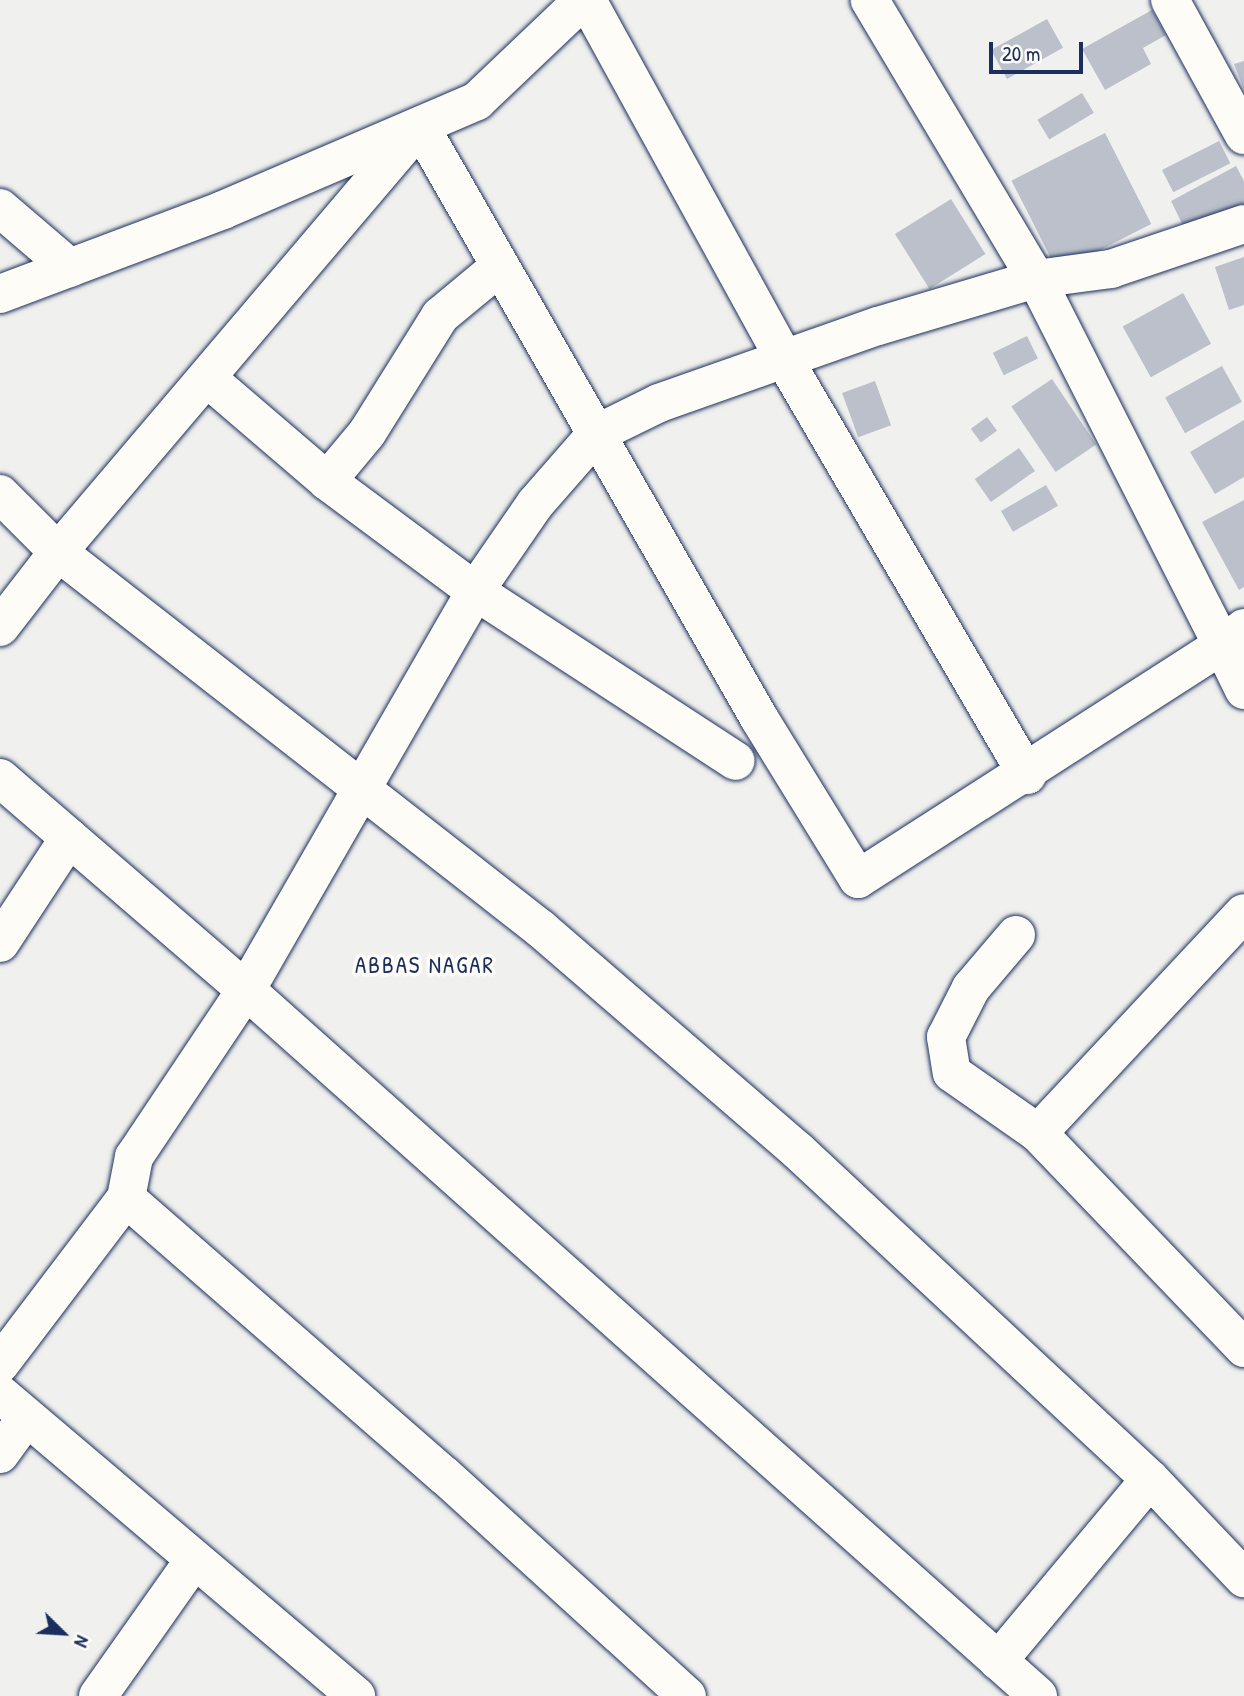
<!DOCTYPE html>
<style>
body{margin:0}
#map{position:relative;width:1244px;height:1696px;overflow:hidden;background:#f0f0ee;font-family:"Patrick Hand",sans-serif}
div>[style]{position:absolute}
.building>*{inset:0;background:#bbc0ca;transform-origin:0 0}
.roads{filter:drop-shadow(0 0 2px #1b2f5e) drop-shadow(0 0 2px #1b2f5e)}
.minor>*{height:38px;margin:-19px;padding:0 19px;transform-origin:19px;border-radius:19px;background:#fdfcf7}
.tertiary>*{height:38px;margin:-19px;padding:0 19px;transform-origin:19px;border-radius:19px;background:#fdfcf7}
span{translate:-50% -50%;white-space:nowrap;text-align:center;line-height:1.15;-webkit-text-stroke:7px #fdfcf7;paint-order:stroke}
.neighbourhood-label{font-size:23px;color:#1b2f5e;letter-spacing:2px}
.north{position:absolute;left:28px;top:1598px;width:70px;height:70px;-webkit-text-stroke:5px #fdfcf7;paint-order:stroke;rotate:114deg;font-size:19px;font-weight:700;line-height:28px;text-align:center;color:#1b2f5e}
.north::after{content:'';display:block;margin:auto;width:24px;height:32px;background:#1b2f5e;clip-path:polygon(50% 0,100% 100%,50% 72%,0 100%)}
.scale{position:absolute;left:989px;top:42px;width:94px;height:32px;box-sizing:border-box;border:4px solid #1b2f5e;border-top:0;padding-left:9px;font-size:21px;line-height:24px;white-space:nowrap;color:#1b2f5e;-webkit-text-stroke:5px #fdfcf7;paint-order:stroke}
</style>
<div id="map">
<div class="building">
<div style="clip-path:polygon(1152px 10px,1166px 35px,1143px 48px,1151px 64px,1105px 90px,1082px 49px)"></div>
<div style="left:1047px;top:19px;width:33px;height:64px;rotate:61deg"></div>
<div style="clip-path:polygon(1244px 61px,1244px 90px,1234px 64px)"></div>
<div style="left:1082px;top:93px;width:23px;height:52px;rotate:59deg"></div>
<div style="left:1105px;top:133px;width:102px;height:105px;rotate:63deg"></div>
<div style="left:1219px;top:141px;width:25px;height:64px;rotate:63deg"></div>
<div style="clip-path:polygon(1236px 166px,1244px 181px,1244px 212px,1190px 240px,1171px 201px)"></div>
<div style="left:951px;top:199px;width:65px;height:66px;rotate:58deg"></div>
<div style="clip-path:polygon(1244px 257px,1244px 305px,1229px 310px,1215px 267px)"></div>
<div style="left:1183px;top:293px;width:58px;height:69px;rotate:61deg"></div>
<div style="left:1027px;top:336px;width:25px;height:38px;rotate:64deg"></div>
<div style="left:1222px;top:366px;width:41px;height:65px;rotate:61deg"></div>
<div style="left:1052px;top:379px;width:79px;height:49px;rotate:56deg"></div>
<div style="left:875px;top:381px;width:47px;height:35px;rotate:70deg"></div>
<div style="left:987px;top:417px;width:17px;height:20px;rotate:54deg"></div>
<div style="clip-path:polygon(1244px 420px,1244px 477px,1215px 494px,1190px 452px)"></div>
<div style="left:1019px;top:448px;width:28px;height:54px;rotate:55deg"></div>
<div style="left:1046px;top:485px;width:24px;height:52px;rotate:60deg"></div>
<div style="clip-path:polygon(1244px 500px,1244px 587px,1239px 590px,1202px 522px)"></div>
</div>
<div class="roads">
<div class="minor">
<div style="left:587px;top:0;width:409px;rotate:61.2deg"></div>
<div style="left:784px;top:359px;width:482px;rotate:59.7deg"></div>
<div style="left:1170px;top:0;width:154px;rotate:61.3deg"></div>
<div style="left:0;top:208px;width:92px;rotate:40.6deg"></div>
<div style="left:207px;top:378px;width:158px;rotate:40.6deg"></div>
<div style="left:327px;top:481px;width:184px;rotate:36.6deg"></div>
<div style="left:475px;top:591px;width:311px;rotate:33.1deg"></div>
<div style="left:327px;top:481px;width:62px;rotate:-50.2deg"></div>
<div style="left:367px;top:433px;width:138px;rotate:-58deg"></div>
<div style="left:440px;top:316px;width:77px;rotate:-39.7deg"></div>
<div style="left:0;top:494px;width:82px;rotate:45deg"></div>
<div style="left:58px;top:552px;width:613px;rotate:37.97deg"></div>
<div style="left:541px;top:929px;width:338px;rotate:40.8deg"></div>
<div style="left:797px;top:1150px;width:483px;rotate:43deg"></div>
<div style="left:1150px;top:1479px;width:137px;rotate:46.5deg"></div>
<div style="left:0;top:627px;width:95px;rotate:-52.3deg"></div>
<div style="left:58px;top:552px;width:559px;rotate:-49.64deg"></div>
<div style="left:420px;top:126px;width:682px;rotate:60.2deg"></div>
<div style="left:759px;top:718px;width:189px;rotate:58.4deg"></div>
<div style="left:858px;top:879px;width:433px;rotate:-32.7deg"></div>
<div style="left:1222px;top:645px;width:411px;rotate:-116.9deg"></div>
<div style="left:1036px;top:279px;width:325px;rotate:-120.8deg"></div>
<div style="left:1244px;top:628px;width:28px;rotate:142deg"></div>
<div style="left:1222px;top:645px;width:50px;rotate:63.9deg"></div>
<div style="left:0;top:778px;width:325px;rotate:40.8deg"></div>
<div style="left:246px;top:990px;width:1061px;rotate:41.71deg"></div>
<div style="left:1016px;top:935px;width:70px;rotate:130.3deg"></div>
<div style="left:971px;top:988px;width:55px;rotate:117deg"></div>
<div style="left:946px;top:1037px;width:36px;rotate:81deg"></div>
<div style="left:952px;top:1073px;width:105px;rotate:34.9deg"></div>
<div style="left:1038px;top:1133px;width:298px;rotate:46.2deg"></div>
<div style="left:0;top:943px;width:126px;rotate:-56.7deg"></div>
<div style="left:1038px;top:1133px;width:301px;rotate:-46.9deg"></div>
<div style="left:126px;top:1198px;width:423px;rotate:41.1deg"></div>
<div style="left:445px;top:1476px;width:327px;rotate:42.3deg"></div>
<div style="left:0;top:1364px;width:208px;rotate:-52.8deg"></div>
<div style="left:126px;top:1198px;width:42px;rotate:-79deg"></div>
<div style="left:134px;top:1157px;width:201px;rotate:-56.2deg"></div>
<div style="left:246px;top:990px;width:460px;rotate:-60.1deg"></div>
<div style="left:475px;top:591px;width:106px;rotate:-55.4deg"></div>
<div style="left:535px;top:504px;width:93px;rotate:-48.9deg"></div>
<div style="left:596px;top:434px;width:70px;rotate:-26.2deg"></div>
<div style="left:659px;top:403px;width:232px;rotate:-19.4deg"></div>
<div style="left:878px;top:326px;width:165px;rotate:-16.6deg"></div>
<div style="left:1036px;top:279px;width:76px;rotate:-7.6deg"></div>
<div style="left:1111px;top:269px;width:140px;rotate:-18.7deg"></div>
<div style="left:0;top:1394px;width:467px;rotate:40.3deg"></div>
<div style="left:0;top:1454px;width:44px;rotate:-54.2deg"></div>
<div style="left:998px;top:1661px;width:237px;rotate:-50.1deg"></div>
<div style="left:98px;top:1696px;width:166px;rotate:-54.8deg"></div>
</div>
<div class="tertiary">
<div style="left:0;top:294px;width:238px;rotate:-20.6deg"></div>
<div style="left:223px;top:210px;width:276px;rotate:-23.2deg"></div>
<div style="left:477px;top:101px;width:146px;rotate:-43.6deg"></div>
</div>
</div>
<div class="neighbourhood-label">
<span style="left:425px;top:965px">ABBAS NAGAR</span>
</div>
<div class="north">N</div>
<div class="scale">20 m</div>
</div>
